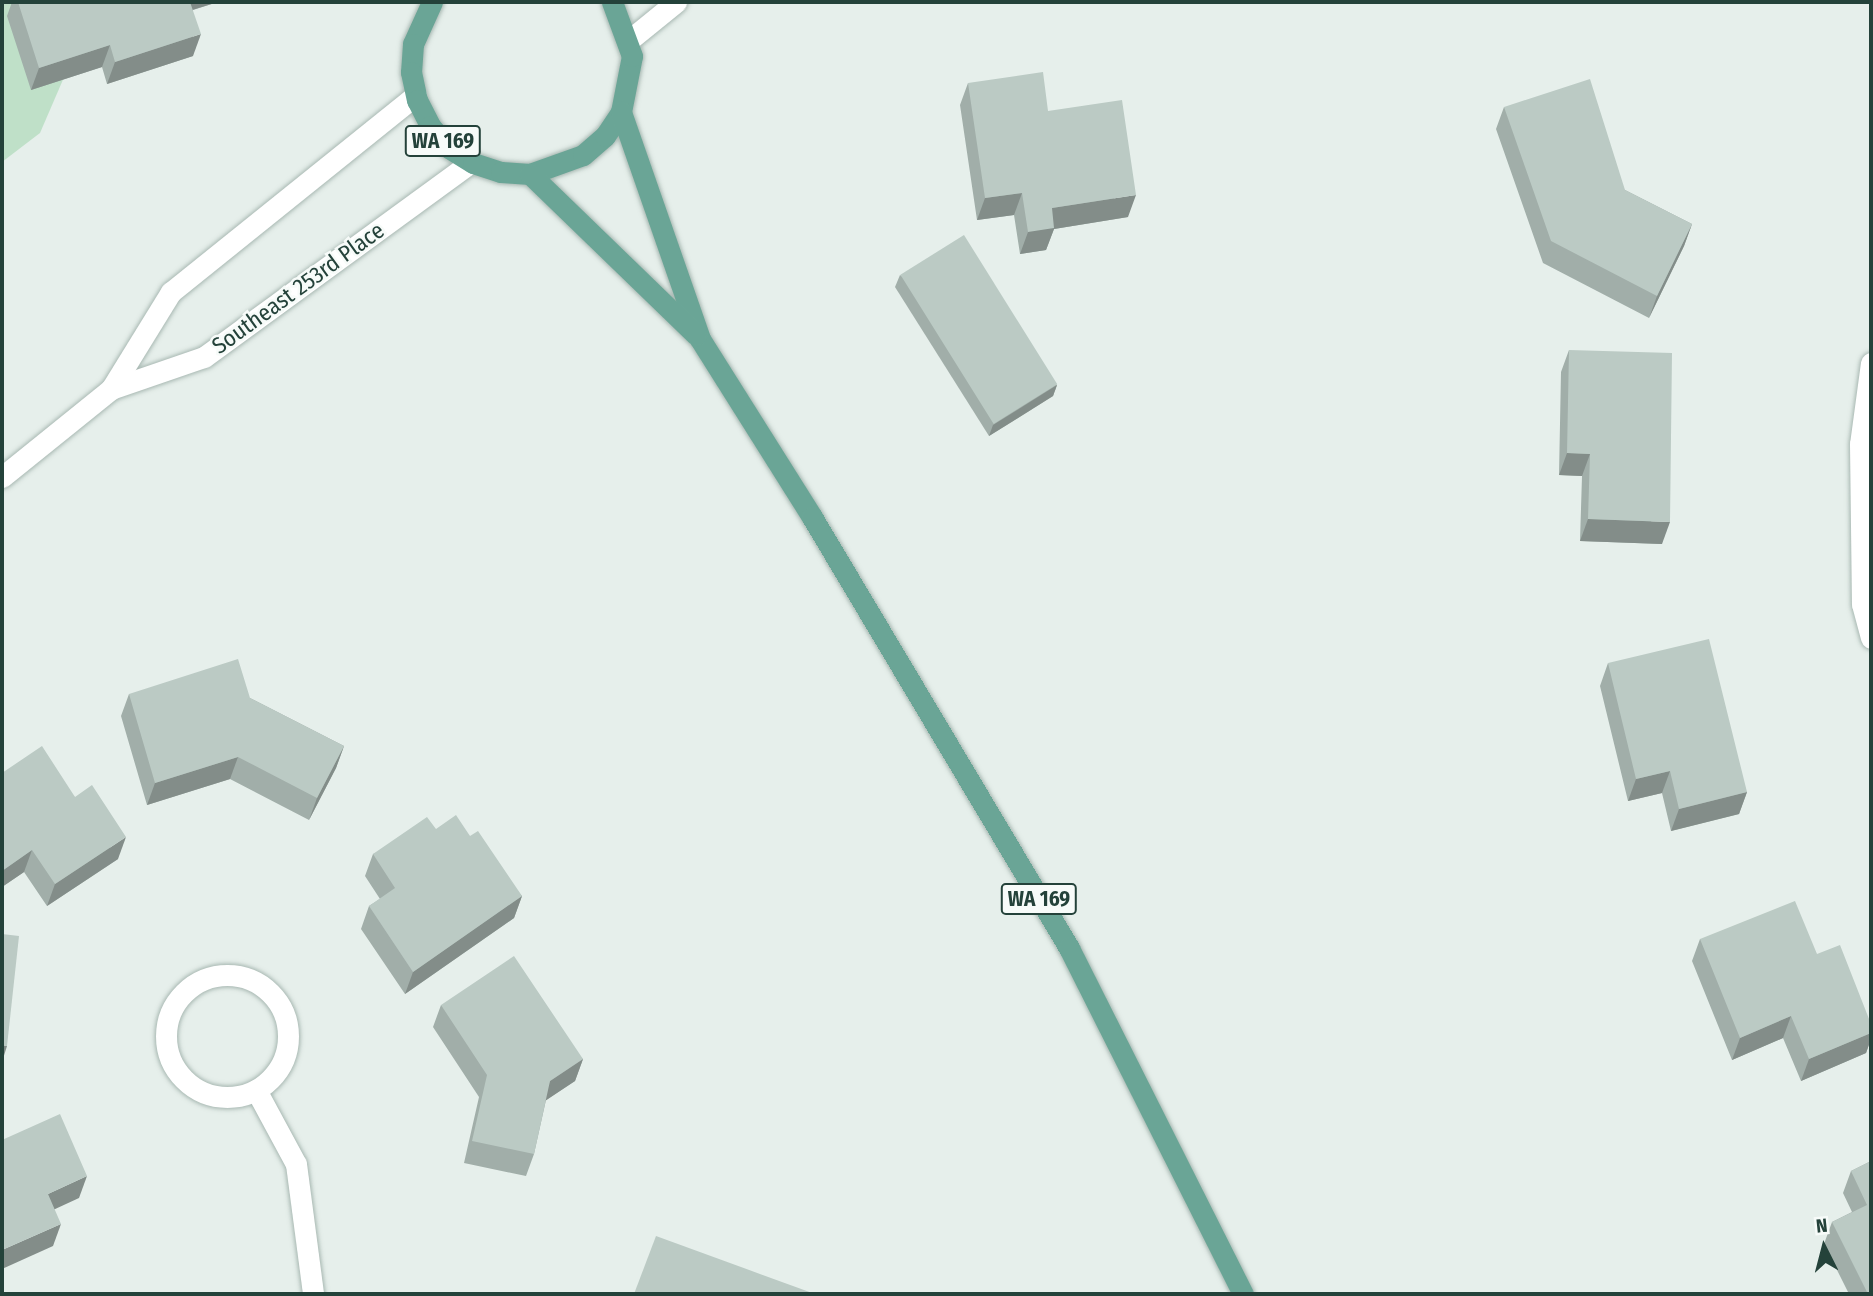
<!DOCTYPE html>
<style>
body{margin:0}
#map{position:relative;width:1873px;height:1296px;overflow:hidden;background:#e6efeb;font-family:"Fira Sans Condensed",sans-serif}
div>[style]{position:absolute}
.green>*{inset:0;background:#bfe0c8}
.roads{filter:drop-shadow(0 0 2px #a8b8b2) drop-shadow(0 0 2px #a8b8b2)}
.minor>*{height:21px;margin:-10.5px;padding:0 10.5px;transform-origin:10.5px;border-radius:10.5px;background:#fff}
.minor>.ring{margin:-10.5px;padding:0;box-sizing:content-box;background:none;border:21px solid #fff;border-radius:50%}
.major>*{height:21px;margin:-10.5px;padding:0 10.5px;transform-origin:10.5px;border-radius:10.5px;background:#6aa596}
.wall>*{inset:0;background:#a1aea9}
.shaded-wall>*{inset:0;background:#838d89}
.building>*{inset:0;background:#bbcac4;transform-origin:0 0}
span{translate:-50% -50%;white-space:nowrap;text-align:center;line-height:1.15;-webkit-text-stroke:5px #f7fbf9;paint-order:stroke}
.shield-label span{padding:2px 5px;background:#f7fbf9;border:2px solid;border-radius:5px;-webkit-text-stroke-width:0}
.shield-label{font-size:21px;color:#24423a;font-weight:700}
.street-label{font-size:23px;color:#24423a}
.frame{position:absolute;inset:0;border:4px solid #24423a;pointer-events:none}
.north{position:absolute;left:1789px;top:1212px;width:70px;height:70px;-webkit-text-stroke:5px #f7fbf9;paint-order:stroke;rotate:354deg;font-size:19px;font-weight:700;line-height:28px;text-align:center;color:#24423a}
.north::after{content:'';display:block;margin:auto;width:24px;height:32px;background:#24423a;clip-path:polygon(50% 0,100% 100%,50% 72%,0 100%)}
</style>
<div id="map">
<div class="green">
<div style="clip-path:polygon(2px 2px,88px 2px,90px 17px,40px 133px,2px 162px)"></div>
</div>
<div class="roads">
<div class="minor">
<div style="left:628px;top:41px;width:62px;rotate:-39.1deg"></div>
<div style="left:1871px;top:363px;width:82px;rotate:97.7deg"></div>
<div style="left:1860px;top:444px;width:160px;rotate:89.3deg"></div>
<div style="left:1862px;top:604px;width:35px;rotate:75deg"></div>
<div style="left:111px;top:389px;width:98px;rotate:-19deg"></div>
<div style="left:204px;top:357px;width:331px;rotate:-36.1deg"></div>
<div style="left:2px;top:477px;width:140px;rotate:-38.9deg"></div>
<div style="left:111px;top:389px;width:114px;rotate:-58.3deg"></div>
<div style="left:171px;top:292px;width:314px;rotate:-38.8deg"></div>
<div class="ring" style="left:166px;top:975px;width:101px;height:101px"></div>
<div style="left:256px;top:1090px;width:84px;rotate:61.6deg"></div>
<div style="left:296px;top:1164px;width:131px;rotate:82.5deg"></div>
</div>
<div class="major">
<div style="left:432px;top:2px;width:46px;rotate:114.3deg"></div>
<div style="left:413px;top:44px;width:28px;rotate:94deg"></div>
<div style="left:411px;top:72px;width:29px;rotate:78deg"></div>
<div style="left:417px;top:100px;width:29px;rotate:63deg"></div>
<div style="left:430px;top:126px;width:29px;rotate:49deg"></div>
<div style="left:449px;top:148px;width:28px;rotate:32deg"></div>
<div style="left:473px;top:163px;width:29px;rotate:18deg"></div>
<div style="left:501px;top:172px;width:29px;rotate:4deg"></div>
<div style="left:530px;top:174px;width:56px;rotate:-19.7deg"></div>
<div style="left:583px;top:155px;width:29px;rotate:-41deg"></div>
<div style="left:605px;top:136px;width:29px;rotate:-56deg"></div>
<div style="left:621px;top:112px;width:57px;rotate:-78.9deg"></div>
<div style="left:632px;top:56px;width:58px;rotate:-110.3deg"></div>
<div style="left:621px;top:112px;width:240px;rotate:70.8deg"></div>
<div style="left:700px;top:339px;width:210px;rotate:57.8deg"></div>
<div style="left:812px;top:517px;width:502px;rotate:59.19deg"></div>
<div style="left:1069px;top:948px;width:387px;rotate:63.3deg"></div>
<div style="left:530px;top:174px;width:231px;rotate:44.1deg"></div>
</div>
</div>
<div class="wall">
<div style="clip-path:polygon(12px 2px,218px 2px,193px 10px,193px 56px,107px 84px,102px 67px,31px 90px,7px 16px)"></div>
<div style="clip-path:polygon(968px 83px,1048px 111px,1128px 217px,1054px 229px,1046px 250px,1020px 254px,1014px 215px,977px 220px,960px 105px)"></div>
<div style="clip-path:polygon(1504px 107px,1625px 190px,1692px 224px,1684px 246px,1649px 318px,1543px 263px,1496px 129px)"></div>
<div style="clip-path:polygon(900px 275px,1057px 385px,1053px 396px,989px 436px,895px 287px)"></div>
<div style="clip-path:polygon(1569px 350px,1662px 544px,1580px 541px,1582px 476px,1559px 475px,1561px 372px)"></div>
<div style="clip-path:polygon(1608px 663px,1747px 792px,1739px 814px,1671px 831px,1662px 793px,1628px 801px,1600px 686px)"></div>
<div style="clip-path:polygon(129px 694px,250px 698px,344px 746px,336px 768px,309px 820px,230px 779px,147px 805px,121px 716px)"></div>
<div style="clip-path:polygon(2px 773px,75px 797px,118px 859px,47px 906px,24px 872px,2px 887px)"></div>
<div style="clip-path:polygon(436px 829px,470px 836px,522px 896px,514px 918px,405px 994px,361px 929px,369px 906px,380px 899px,365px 876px,373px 854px)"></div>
<div style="clip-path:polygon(1700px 939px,1817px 954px,1871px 1024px,1871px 1039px,1866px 1053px,1801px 1081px,1783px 1038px,1732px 1060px,1692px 961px)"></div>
<div style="clip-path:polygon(441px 1005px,583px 1059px,575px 1081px,546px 1100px,534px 1154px,526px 1176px,464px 1163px,479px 1097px,433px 1027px)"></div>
<div style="clip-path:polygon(1871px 1161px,1871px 1294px,1849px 1294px,1824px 1244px,1832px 1222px,1852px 1212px,1843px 1193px,1851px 1171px)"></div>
</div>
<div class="shaded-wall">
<div style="clip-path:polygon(184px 2px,218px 2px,179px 14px)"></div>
<div style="clip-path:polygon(201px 34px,193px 56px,107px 84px,115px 62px)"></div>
<div style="clip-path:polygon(110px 45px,102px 67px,31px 90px,39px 68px)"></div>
<div style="clip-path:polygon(1022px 193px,1014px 215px,977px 220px,985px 198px)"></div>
<div style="clip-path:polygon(1136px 195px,1128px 217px,1054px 229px,1046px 250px,1020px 254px,1028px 232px,1052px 208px)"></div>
<div style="clip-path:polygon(1692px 224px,1684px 246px,1649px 318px,1657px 296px)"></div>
<div style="clip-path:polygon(1057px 385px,1053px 396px,989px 436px,993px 425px)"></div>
<div style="clip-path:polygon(1567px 453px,1590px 454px,1582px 476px,1559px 475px)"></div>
<div style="clip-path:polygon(1588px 519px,1670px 522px,1662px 544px,1580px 541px)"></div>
<div style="clip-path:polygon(344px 746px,336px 768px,309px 820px,317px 798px)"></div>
<div style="clip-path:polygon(238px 757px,230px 779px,147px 805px,155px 783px)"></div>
<div style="clip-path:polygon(1670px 771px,1662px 793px,1628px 801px,1636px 779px)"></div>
<div style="clip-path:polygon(1747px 792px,1739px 814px,1671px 831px,1679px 809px)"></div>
<div style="clip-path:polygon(126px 837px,118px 859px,47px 906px,55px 884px)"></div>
<div style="clip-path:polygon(32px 850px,24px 872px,2px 887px,2px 871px)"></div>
<div style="clip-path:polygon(522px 896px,514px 918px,405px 994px,413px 972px)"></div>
<div style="clip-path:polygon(1791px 1016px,1783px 1038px,1732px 1060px,1740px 1038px)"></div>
<div style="clip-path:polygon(1871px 1033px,1871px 1039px,1866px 1053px,1801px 1081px,1809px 1059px)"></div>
<div style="clip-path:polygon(2px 1045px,7px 1046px,2px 1062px)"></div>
<div style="clip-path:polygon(583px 1059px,575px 1081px,542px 1103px,550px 1081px)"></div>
<div style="clip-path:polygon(87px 1176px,79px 1198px,40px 1216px,48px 1194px)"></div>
<div style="clip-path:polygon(61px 1224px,53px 1246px,2px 1269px,2px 1250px)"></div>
</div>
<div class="building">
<div style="clip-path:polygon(18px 2px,190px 2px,201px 34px,115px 62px,110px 45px,39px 68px)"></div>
<div style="clip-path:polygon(1043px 72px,1048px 111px,1122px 100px,1136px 195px,1052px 208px,1054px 228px,1028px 232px,1022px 193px,985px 198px,968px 83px)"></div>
<div style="clip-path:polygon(1590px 79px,1625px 190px,1692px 224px,1657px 296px,1551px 241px,1504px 107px)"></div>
<div style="left:964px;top:235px;width:176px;height:75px;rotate:58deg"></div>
<div style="clip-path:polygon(1569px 350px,1672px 353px,1670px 522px,1588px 519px,1590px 454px,1567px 453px)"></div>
<div style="clip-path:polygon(1709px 639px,1747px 792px,1679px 809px,1670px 771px,1636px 779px,1608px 663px)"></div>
<div style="clip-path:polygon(238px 659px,250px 698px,344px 746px,317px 798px,238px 757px,155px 783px,129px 694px)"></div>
<div style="clip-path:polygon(42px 746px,75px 797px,92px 785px,126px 837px,55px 884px,32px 850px,2px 871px,2px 773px)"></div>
<div style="clip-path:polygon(456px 815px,470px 836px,478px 831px,522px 896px,413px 972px,369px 906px,395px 888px,373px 854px,427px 817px,436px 829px)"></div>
<div style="clip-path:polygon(1795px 901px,1817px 954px,1840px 945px,1871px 1024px,1871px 1033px,1809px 1059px,1791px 1016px,1740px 1038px,1700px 939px)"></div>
<div style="clip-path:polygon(2px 934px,19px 936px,7px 1046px,2px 1045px)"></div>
<div style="clip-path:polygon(514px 956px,583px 1059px,550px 1081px,534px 1154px,472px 1141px,487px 1075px,441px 1005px)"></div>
<div style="clip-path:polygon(60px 1114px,87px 1176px,48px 1194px,61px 1224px,2px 1250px,2px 1140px)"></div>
<div style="clip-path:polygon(1871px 1161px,1871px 1294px,1868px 1294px,1832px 1222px,1867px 1205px,1851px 1171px)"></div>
<div style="clip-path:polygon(656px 1236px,815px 1294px,634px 1294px)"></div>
</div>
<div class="shield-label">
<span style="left:443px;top:141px">WA 169</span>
<span style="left:1039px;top:899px">WA 169</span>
</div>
<div class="street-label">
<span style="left:298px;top:288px;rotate:-36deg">Southeast 253rd Place</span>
</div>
<div class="frame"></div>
<div class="north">N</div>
</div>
